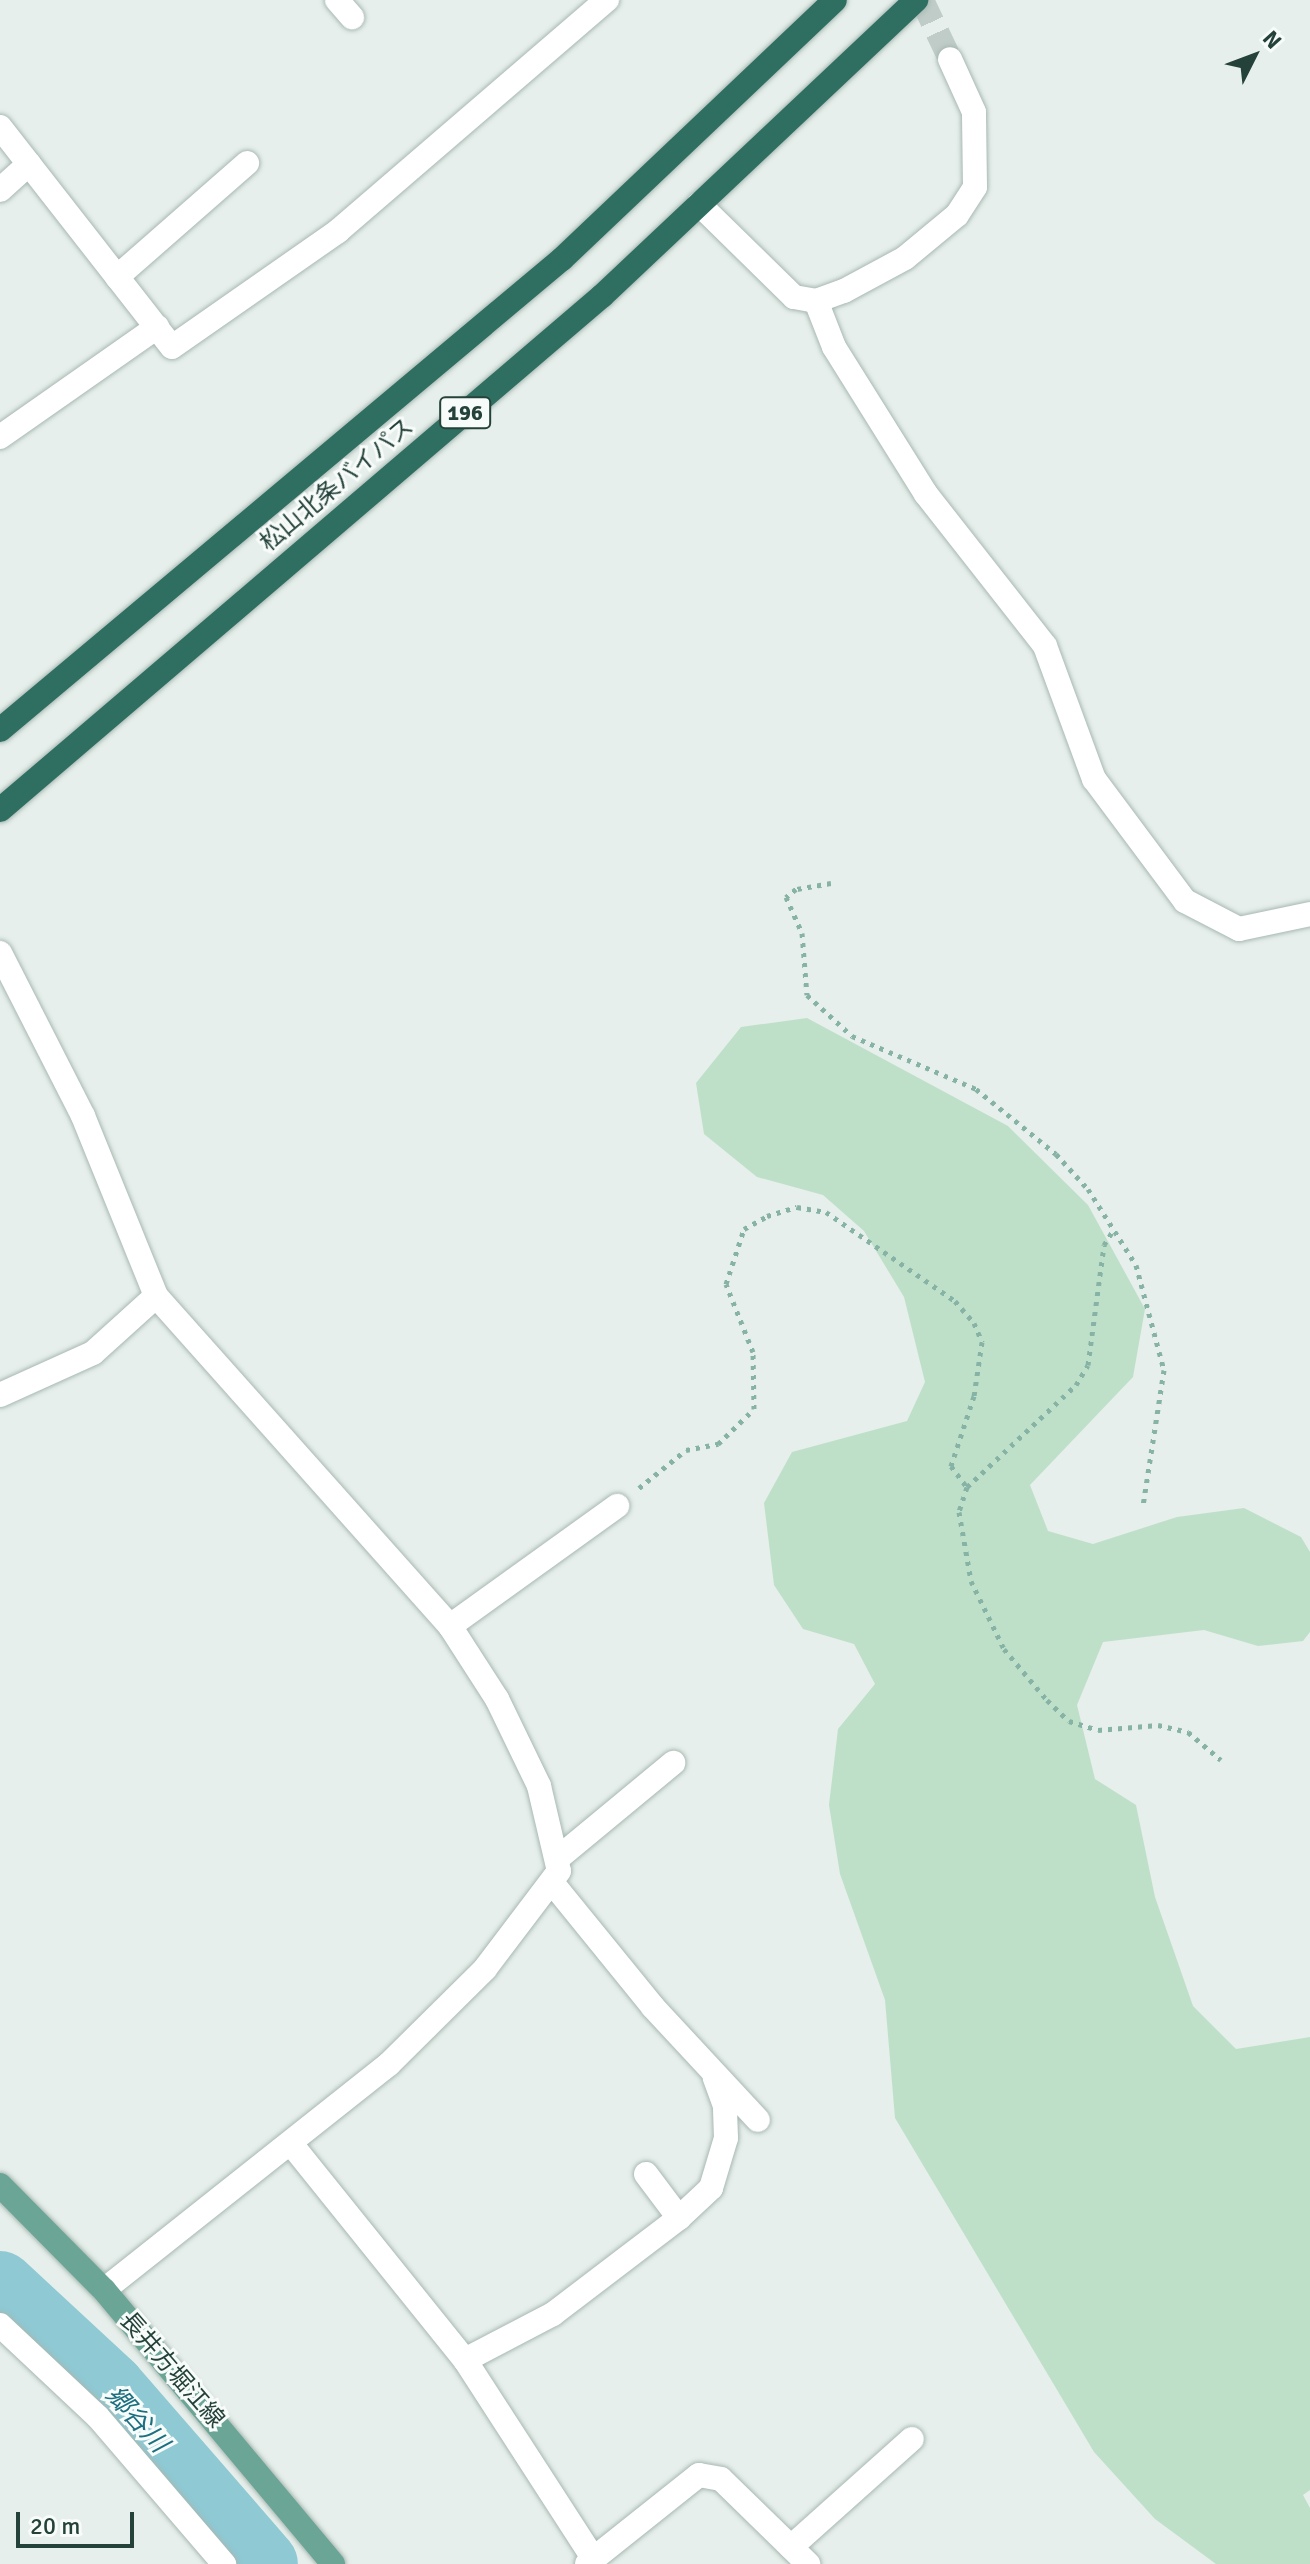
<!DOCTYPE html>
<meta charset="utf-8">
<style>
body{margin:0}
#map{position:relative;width:1310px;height:2564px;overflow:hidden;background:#e6efeb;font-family:Signika,"Noto Sans JP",sans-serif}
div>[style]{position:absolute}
.green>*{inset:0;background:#bfe0c8}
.river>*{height:70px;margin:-35px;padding:0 35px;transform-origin:35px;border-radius:35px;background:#8ec9d4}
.minor-tunnel>*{height:24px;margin-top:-12px;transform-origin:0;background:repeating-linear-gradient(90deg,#bfccc8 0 24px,transparent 0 36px)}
.path>*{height:5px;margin-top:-2.5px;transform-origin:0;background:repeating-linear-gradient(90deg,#86b3a5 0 4px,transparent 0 10px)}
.roads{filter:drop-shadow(0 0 2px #a8b8b2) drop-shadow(0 0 2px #a8b8b2)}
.minor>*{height:24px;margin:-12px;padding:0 12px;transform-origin:12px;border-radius:12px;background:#fff}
.major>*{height:24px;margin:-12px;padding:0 12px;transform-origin:12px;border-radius:12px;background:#6aa596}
.highway>*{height:24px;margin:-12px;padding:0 12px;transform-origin:12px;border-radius:12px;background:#2f6f62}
span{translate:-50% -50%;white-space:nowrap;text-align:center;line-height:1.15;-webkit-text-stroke:6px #f7fbf9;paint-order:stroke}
.shield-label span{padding:2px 6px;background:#f7fbf9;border:2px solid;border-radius:6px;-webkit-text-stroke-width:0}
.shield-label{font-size:22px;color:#24423a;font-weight:700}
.street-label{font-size:24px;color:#24423a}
.water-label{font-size:26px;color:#1c6f80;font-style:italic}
.north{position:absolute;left:1214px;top:16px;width:80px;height:80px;-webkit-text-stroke:6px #f7fbf9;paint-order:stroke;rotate:48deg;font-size:22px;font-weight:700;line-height:32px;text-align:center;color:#24423a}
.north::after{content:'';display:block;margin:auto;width:28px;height:36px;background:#24423a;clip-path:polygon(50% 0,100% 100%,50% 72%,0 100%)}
.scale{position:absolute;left:16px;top:2512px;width:118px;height:36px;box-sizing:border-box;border:4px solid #24423a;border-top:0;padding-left:10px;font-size:24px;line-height:28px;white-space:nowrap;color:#24423a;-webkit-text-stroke:6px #f7fbf9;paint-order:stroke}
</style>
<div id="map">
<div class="green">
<div style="clip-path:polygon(807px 1018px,1008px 1126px,1088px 1205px,1145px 1309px,1133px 1377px,1030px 1485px,1048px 1531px,1093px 1544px,1177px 1517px,1244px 1508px,1301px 1537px,1310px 1552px,1310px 1632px,1303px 1641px,1258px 1646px,1204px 1630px,1103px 1642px,1077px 1705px,1095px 1779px,1136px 1805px,1155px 1897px,1193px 2006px,1236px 2049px,1310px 2037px,1310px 2490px,1303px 2495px,1310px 2508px,1310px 2564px,1216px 2564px,1155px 2519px,1094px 2452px,895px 2118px,885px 2000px,840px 1874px,829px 1805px,838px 1729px,875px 1684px,854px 1644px,803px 1629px,774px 1585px,764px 1503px,792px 1452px,907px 1421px,925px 1382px,904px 1297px,864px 1231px,823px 1195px,757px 1177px,704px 1134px,696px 1083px,741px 1027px)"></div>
</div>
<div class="river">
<div style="left:0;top:2286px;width:150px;rotate:42.8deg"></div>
<div style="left:110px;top:2388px;width:233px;rotate:49deg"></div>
</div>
<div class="minor-tunnel">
<div style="left:922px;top:0;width:65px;rotate:64.6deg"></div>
</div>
<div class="path">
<div style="left:831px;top:883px;width:36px;rotate:170deg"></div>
<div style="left:796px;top:889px;width:13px;rotate:141deg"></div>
<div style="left:786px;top:897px;width:39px;rotate:66deg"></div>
<div style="left:802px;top:933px;width:62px;rotate:85.4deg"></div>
<div style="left:807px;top:995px;width:61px;rotate:42.3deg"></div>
<div style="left:852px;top:1036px;width:135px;rotate:23.1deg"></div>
<div style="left:976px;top:1089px;width:103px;rotate:39.1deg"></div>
<div style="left:1056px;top:1154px;width:47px;rotate:47.6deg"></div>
<div style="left:1088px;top:1189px;width:90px;rotate:57.7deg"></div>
<div style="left:1136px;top:1265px;width:109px;rotate:75.1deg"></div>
<div style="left:1164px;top:1370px;width:137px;rotate:98.8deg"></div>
<div style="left:967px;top:1487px;width:26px;rotate:108deg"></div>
<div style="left:959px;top:1512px;width:70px;rotate:80.1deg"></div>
<div style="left:971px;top:1581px;width:76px;rotate:64.1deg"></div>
<div style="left:1004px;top:1649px;width:67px;rotate:49.9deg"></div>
<div style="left:1047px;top:1700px;width:30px;rotate:44deg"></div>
<div style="left:1069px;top:1721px;width:30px;rotate:17deg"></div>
<div style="left:1098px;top:1730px;width:60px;rotate:-4.8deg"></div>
<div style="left:1158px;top:1725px;width:31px;rotate:13deg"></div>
<div style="left:1188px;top:1732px;width:43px;rotate:40.3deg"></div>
<div style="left:639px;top:1488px;width:60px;rotate:-39deg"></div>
<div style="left:686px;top:1450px;width:33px;rotate:-11deg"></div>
<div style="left:718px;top:1444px;width:50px;rotate:-44.2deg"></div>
<div style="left:754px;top:1409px;width:57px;rotate:-91deg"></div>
<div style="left:753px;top:1352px;width:73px;rotate:-111.7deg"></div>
<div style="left:726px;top:1284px;width:58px;rotate:-71.9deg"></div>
<div style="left:744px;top:1229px;width:26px;rotate:-29deg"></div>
<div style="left:767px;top:1216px;width:31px;rotate:-17deg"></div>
<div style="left:797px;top:1207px;width:29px;rotate:10deg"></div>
<div style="left:826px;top:1212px;width:157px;rotate:34.6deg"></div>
<div style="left:955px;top:1301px;width:29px;rotate:49deg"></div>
<div style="left:974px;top:1323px;width:21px;rotate:67deg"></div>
<div style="left:982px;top:1342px;width:55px;rotate:98.4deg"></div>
<div style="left:974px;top:1396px;width:74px;rotate:108.2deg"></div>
<div style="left:951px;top:1466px;width:26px;rotate:53deg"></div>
<div style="left:967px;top:1487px;width:149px;rotate:-43.1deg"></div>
<div style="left:1076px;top:1385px;width:23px;rotate:-59deg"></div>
<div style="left:1088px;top:1365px;width:121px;rotate:-82.4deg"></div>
<div style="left:1104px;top:1245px;width:19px;rotate:-58deg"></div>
</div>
<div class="roads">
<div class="minor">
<div style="left:337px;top:0;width:23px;rotate:49deg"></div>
<div style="left:0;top:127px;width:279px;rotate:52deg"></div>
<div style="left:172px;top:347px;width:203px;rotate:-34.9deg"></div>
<div style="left:338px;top:231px;width:355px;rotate:-40.7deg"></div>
<div style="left:0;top:190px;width:39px;rotate:-42deg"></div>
<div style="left:699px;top:204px;width:133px;rotate:44.4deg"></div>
<div style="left:794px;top:297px;width:22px;rotate:10deg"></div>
<div style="left:816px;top:301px;width:30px;rotate:-20deg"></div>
<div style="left:844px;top:291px;width:69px;rotate:-28.4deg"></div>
<div style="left:905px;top:258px;width:67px;rotate:-39.6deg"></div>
<div style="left:957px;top:215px;width:33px;rotate:-57deg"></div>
<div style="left:975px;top:187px;width:75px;rotate:-90.8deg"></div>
<div style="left:974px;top:112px;width:58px;rotate:-114.4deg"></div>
<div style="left:117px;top:277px;width:173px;rotate:-41.2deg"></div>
<div style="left:816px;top:301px;width:49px;rotate:68.6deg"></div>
<div style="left:834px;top:347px;width:173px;rotate:58deg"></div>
<div style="left:926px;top:494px;width:193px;rotate:51.9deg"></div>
<div style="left:1045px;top:646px;width:142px;rotate:69.8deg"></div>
<div style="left:1094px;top:779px;width:152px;rotate:53.3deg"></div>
<div style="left:1185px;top:901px;width:61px;rotate:27.4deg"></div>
<div style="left:1239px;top:929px;width:73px;rotate:-11.9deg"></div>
<div style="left:0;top:437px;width:192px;rotate:-35deg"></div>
<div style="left:0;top:953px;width:183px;rotate:63deg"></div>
<div style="left:83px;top:1116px;width:194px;rotate:67.9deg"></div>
<div style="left:156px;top:1296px;width:442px;rotate:48.3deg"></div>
<div style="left:450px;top:1626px;width:87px;rotate:57.2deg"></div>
<div style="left:497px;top:1699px;width:97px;rotate:64.2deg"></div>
<div style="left:539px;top:1786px;width:87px;rotate:76.8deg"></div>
<div style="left:559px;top:1871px;width:123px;rotate:127.1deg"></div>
<div style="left:485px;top:1969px;width:135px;rotate:135.3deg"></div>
<div style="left:389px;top:2064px;width:364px;rotate:141.6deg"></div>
<div style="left:0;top:1395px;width:102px;rotate:-24.3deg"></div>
<div style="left:93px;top:1353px;width:85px;rotate:-42.1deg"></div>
<div style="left:450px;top:1626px;width:206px;rotate:-35.7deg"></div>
<div style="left:557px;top:1859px;width:151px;rotate:-39.6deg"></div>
<div style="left:554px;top:1885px;width:157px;rotate:50.9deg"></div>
<div style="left:653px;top:2007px;width:154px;rotate:47.1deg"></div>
<div style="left:292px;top:2145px;width:276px;rotate:51.2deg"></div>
<div style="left:465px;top:2360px;width:236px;rotate:57.1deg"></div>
<div style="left:646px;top:2174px;width:55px;rotate:53.1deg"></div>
<div style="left:679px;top:2218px;width:44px;rotate:-43.2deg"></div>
<div style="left:711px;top:2188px;width:52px;rotate:-73.3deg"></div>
<div style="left:726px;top:2138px;width:32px;rotate:-92deg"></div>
<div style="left:725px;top:2106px;width:30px;rotate:-110deg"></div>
<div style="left:0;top:2325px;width:134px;rotate:43.2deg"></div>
<div style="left:98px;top:2417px;width:194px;rotate:49.4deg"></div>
<div style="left:465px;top:2360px;width:99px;rotate:-27.6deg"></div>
<div style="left:553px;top:2314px;width:158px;rotate:-37.3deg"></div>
<div style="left:791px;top:2547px;width:162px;rotate:-41.8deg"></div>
<div style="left:587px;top:2564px;width:143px;rotate:-38.5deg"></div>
<div style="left:699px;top:2475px;width:22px;rotate:10deg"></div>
<div style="left:721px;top:2479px;width:122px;rotate:44.3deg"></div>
</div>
<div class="major">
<div style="left:0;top:2185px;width:148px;rotate:45.3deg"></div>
<div style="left:104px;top:2290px;width:357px;rotate:50.1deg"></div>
</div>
<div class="highway">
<div style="left:0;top:730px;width:733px;rotate:-39.97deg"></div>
<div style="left:562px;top:259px;width:376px;rotate:-43.5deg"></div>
<div style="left:0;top:810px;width:792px;rotate:-40.49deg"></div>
<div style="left:602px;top:296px;width:432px;rotate:-43.3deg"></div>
</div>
</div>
<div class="shield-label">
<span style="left:465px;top:413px">196</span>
</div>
<div class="street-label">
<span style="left:337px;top:485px;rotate:-40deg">松山北条バイパス</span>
<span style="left:172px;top:2370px;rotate:49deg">長井方堀江線</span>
</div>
<div class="water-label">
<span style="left:136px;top:2420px;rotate:48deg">郷谷川</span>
</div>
<div class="north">N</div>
<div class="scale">20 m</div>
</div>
